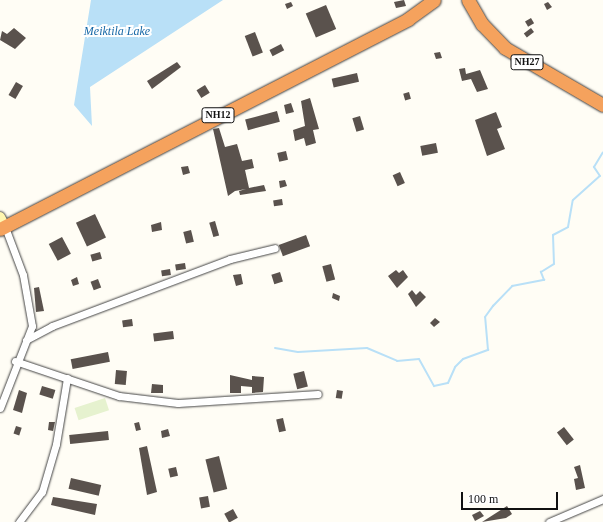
<!DOCTYPE html>
<style>
body{margin:0}
#map{position:relative;width:603px;height:522px;overflow:hidden;background:#fffdf5;font-family:"Times New Roman",serif}
div>[style]{position:absolute}
.pitch>*{inset:0;background:#e6f2cf;transform-origin:0 0}
.water>*{inset:0;background:#b9e0f7}
.stream>*{height:2px;margin:-1px;padding:0 1px;transform-origin:1px;border-radius:1px;background:#b9e0f7}
.building>*{inset:0;background:#5a524d;transform-origin:0 0}
.roads{filter:drop-shadow(0 0 1px #444) drop-shadow(0 0 1px #444)}
.street>*{height:7px;margin:-3.5px;padding:0 3.5px;transform-origin:3.5px;border-radius:3.5px;background:#fff}
.secondary>*{height:10px;margin:-5px;padding:0 5px;transform-origin:5px;border-radius:5px;background:#fff6b0}
.highway>*{height:13px;margin:-6.5px;padding:0 6.5px;transform-origin:6.5px;border-radius:6.5px;background:#f5a25d}
span{translate:-50% -50%;white-space:nowrap;text-align:center;line-height:1.15;-webkit-text-stroke:4px #fff;paint-order:stroke}
.shield-label span{padding:1px 3px;background:#fff;border:1px solid;border-radius:3px;-webkit-text-stroke-width:0}
.shield-label{font-size:10px;color:#111;font-weight:700}
.water-label{font-size:12px;color:#1768a6;font-style:italic}
.scale{position:absolute;left:461px;top:492px;width:97px;height:18px;box-sizing:border-box;border:2px solid #111;border-top:0;padding-left:5px;font-size:12px;line-height:14px;white-space:nowrap;color:#111;-webkit-text-stroke:3px #fff;paint-order:stroke}
</style>
<div id="map">
<div class="pitch">
<div style="left:105px;top:398px;width:13px;height:32px;rotate:72deg"></div>
</div>
<div class="water">
<div style="clip-path:polygon(91px 0,223px 0,90px 87px,92px 126px,74px 105px)"></div>
</div>
<div class="stream">
<div style="left:275px;top:348px;width:23px;rotate:10deg"></div>
<div style="left:298px;top:352px;width:69px;rotate:-3.3deg"></div>
<div style="left:367px;top:348px;width:33px;rotate:23deg"></div>
<div style="left:397px;top:361px;width:22px;rotate:-5deg"></div>
<div style="left:419px;top:359px;width:31px;rotate:61deg"></div>
<div style="left:434px;top:386px;width:14px;rotate:-12deg"></div>
<div style="left:448px;top:383px;width:17px;rotate:-66deg"></div>
<div style="left:455px;top:367px;width:11px;rotate:-45deg"></div>
<div style="left:463px;top:359px;width:27px;rotate:-20deg"></div>
<div style="left:488px;top:350px;width:33px;rotate:-95deg"></div>
<div style="left:485px;top:317px;width:14px;rotate:-54deg"></div>
<div style="left:493px;top:306px;width:28px;rotate:-46deg"></div>
<div style="left:512px;top:286px;width:33px;rotate:-11deg"></div>
<div style="left:544px;top:280px;width:9px;rotate:-111deg"></div>
<div style="left:541px;top:272px;width:15px;rotate:-32deg"></div>
<div style="left:554px;top:264px;width:29px;rotate:-92deg"></div>
<div style="left:553px;top:235px;width:17px;rotate:-28deg"></div>
<div style="left:568px;top:227px;width:27px;rotate:-80deg"></div>
<div style="left:573px;top:200px;width:36px;rotate:-42deg"></div>
<div style="left:600px;top:176px;width:11px;rotate:-124deg"></div>
<div style="left:594px;top:167px;width:17px;rotate:-59deg"></div>
</div>
<div class="building">
<div style="clip-path:polygon(404px 0,406px 6px,396px 8px,394px 2px)"></div>
<div style="clip-path:polygon(291px 2px,293px 6px,287px 9px,285px 4px)"></div>
<div style="clip-path:polygon(548px 2px,552px 7px,547px 10px,544px 4px)"></div>
<div style="left:326px;top:5px;width:26px;height:22px;rotate:67deg"></div>
<div style="left:531px;top:18px;width:6px;height:7px;rotate:59deg"></div>
<div style="clip-path:polygon(14px 28px,26px 38px,15px 49px,0 40px,2px 31px,7px 34px)"></div>
<div style="left:531px;top:28px;width:5px;height:9px;rotate:53deg"></div>
<div style="left:255px;top:32px;width:22px;height:11px;rotate:69deg"></div>
<div style="left:281px;top:44px;width:7px;height:13px;rotate:63deg"></div>
<div style="clip-path:polygon(440px 52px,442px 58px,436px 59px,434px 53px)"></div>
<div style="clip-path:polygon(177px 62px,181px 67px,152px 89px,147px 81px)"></div>
<div style="clip-path:polygon(465px 68px,466px 74px,480px 70px,488px 89px,477px 92px,471px 79px,462px 81px,459px 69px)"></div>
<div style="left:357px;top:73px;width:9px;height:26px;rotate:77deg"></div>
<div style="left:16px;top:82px;width:8px;height:15px;rotate:30deg"></div>
<div style="left:205px;top:85px;width:9px;height:10px;rotate:58deg"></div>
<div style="left:409px;top:92px;width:7px;height:6px;rotate:74deg"></div>
<div style="clip-path:polygon(310px 98px,319px 129px,313px 130px,316px 143px,306px 146px,304px 138px,295px 141px,293px 130px,305px 126px,301px 101px)"></div>
<div style="clip-path:polygon(291px 103px,294px 112px,286px 114px,284px 105px)"></div>
<div style="left:277px;top:111px;width:11px;height:33px;rotate:75deg"></div>
<div style="clip-path:polygon(496px 112px,502px 127px,497px 129px,505px 149px,487px 156px,475px 120px)"></div>
<div style="left:360px;top:116px;width:14px;height:8px;rotate:73deg"></div>
<div style="clip-path:polygon(219px 128px,225px 147px,237px 144px,242px 161px,252px 159px,254px 168px,245px 170px,249px 188px,264px 185px,266px 191px,240px 195px,239px 191px,246px 189px,235px 191px,228px 196px,213px 129px)"></div>
<div style="left:436px;top:143px;width:10px;height:16px;rotate:79deg"></div>
<div style="left:286px;top:151px;width:9px;height:9px;rotate:77deg"></div>
<div style="clip-path:polygon(188px 166px,190px 173px,183px 175px,181px 167px)"></div>
<div style="left:400px;top:172px;width:12px;height:8px;rotate:66deg"></div>
<div style="clip-path:polygon(285px 180px,287px 186px,280px 188px,279px 181px)"></div>
<div style="left:282px;top:199px;width:6px;height:9px;rotate:81deg"></div>
<div style="left:95px;top:214px;width:26px;height:21px;rotate:65deg"></div>
<div style="left:215px;top:221px;width:15px;height:6px;rotate:74deg"></div>
<div style="clip-path:polygon(161px 222px,162px 230px,152px 232px,151px 225px)"></div>
<div style="left:191px;top:230px;width:12px;height:8px;rotate:76deg"></div>
<div style="left:306px;top:235px;width:12px;height:29px;rotate:70deg"></div>
<div style="left:62px;top:237px;width:19px;height:15px;rotate:62deg"></div>
<div style="left:100px;top:252px;width:7px;height:10px;rotate:74deg"></div>
<div style="left:185px;top:263px;width:6px;height:10px;rotate:81deg"></div>
<div style="left:331px;top:264px;width:16px;height:9px;rotate:75deg"></div>
<div style="left:170px;top:269px;width:6px;height:9px;rotate:81deg"></div>
<div style="clip-path:polygon(396px 270px,399px 273px,403px 270px,408px 277px,397px 288px,388px 276px)"></div>
<div style="left:280px;top:272px;width:10px;height:9px;rotate:73deg"></div>
<div style="clip-path:polygon(241px 274px,243px 284px,236px 286px,233px 275px)"></div>
<div style="clip-path:polygon(77px 277px,79px 284px,73px 286px,71px 280px)"></div>
<div style="left:98px;top:279px;width:9px;height:8px;rotate:69deg"></div>
<div style="clip-path:polygon(39px 287px,44px 311px,36px 312px,34px 288px)"></div>
<div style="clip-path:polygon(412px 290px,416px 295px,420px 291px,426px 297px,416px 307px,408px 294px)"></div>
<div style="clip-path:polygon(333px 293px,340px 296px,339px 301px,332px 298px)"></div>
<div style="clip-path:polygon(435px 318px,440px 322px,434px 327px,430px 323px)"></div>
<div style="left:132px;top:319px;width:7px;height:10px;rotate:82deg"></div>
<div style="left:173px;top:331px;width:8px;height:20px;rotate:83deg"></div>
<div style="left:108px;top:352px;width:10px;height:38px;rotate:79deg"></div>
<div style="left:116px;top:370px;width:11px;height:14px;rotate:5deg"></div>
<div style="left:304px;top:371px;width:16px;height:11px;rotate:76deg"></div>
<div style="clip-path:polygon(230px 375px,252px 380px,252px 376px,264px 377px,263px 392px,252px 393px,252px 387px,241px 386px,241px 393px,230px 393px)"></div>
<div style="clip-path:polygon(152px 384px,163px 385px,163px 393px,151px 393px)"></div>
<div style="left:42px;top:386px;width:14px;height:9px;rotate:17deg"></div>
<div style="clip-path:polygon(19px 390px,27px 393px,22px 413px,13px 410px)"></div>
<div style="left:337px;top:390px;width:6px;height:8px;rotate:9deg"></div>
<div style="left:283px;top:418px;width:13px;height:7px;rotate:77deg"></div>
<div style="clip-path:polygon(49px 422px,55px 422px,53px 431px,48px 430px)"></div>
<div style="left:139px;top:422px;width:8px;height:5px;rotate:76deg"></div>
<div style="left:16px;top:426px;width:6px;height:8px;rotate:18deg"></div>
<div style="left:564px;top:427px;width:16px;height:9px;rotate:52deg"></div>
<div style="clip-path:polygon(168px 429px,170px 436px,162px 438px,161px 431px)"></div>
<div style="left:108px;top:431px;width:9px;height:39px;rotate:84deg"></div>
<div style="clip-path:polygon(147px 446px,157px 492px,147px 495px,139px 448px)"></div>
<div style="left:219px;top:456px;width:34px;height:14px;rotate:76deg"></div>
<div style="clip-path:polygon(580px 465px,585px 488px,576px 490px,574px 479px,578px 478px,574px 467px)"></div>
<div style="left:176px;top:467px;width:9px;height:8px;rotate:77deg"></div>
<div style="left:71px;top:478px;width:31px;height:11px;rotate:13deg"></div>
<div style="left:208px;top:496px;width:11px;height:9px;rotate:80deg"></div>
<div style="clip-path:polygon(53px 497px,97px 504px,95px 515px,51px 505px)"></div>
<div style="clip-path:polygon(507px 506px,512px 514px,506px 518px,482px 522px)"></div>
<div style="left:233px;top:509px;width:10px;height:10px;rotate:61deg"></div>
<div style="clip-path:polygon(480px 511px,484px 516px,475px 521px,472px 515px)"></div>
</div>
<div class="roads">
<div class="street">
<div style="left:26px;top:340px;width:30px;rotate:-28deg"></div>
<div style="left:52px;top:326px;width:190px;rotate:-20.6deg"></div>
<div style="left:230px;top:259px;width:46px;rotate:-13.7deg"></div>
<div style="left:15px;top:361px;width:110px;rotate:18.6deg"></div>
<div style="left:119px;top:396px;width:59px;rotate:6.8deg"></div>
<div style="left:178px;top:403px;width:140px;rotate:-3.7deg"></div>
<div style="left:0;top:408px;width:88px;rotate:-68.7deg"></div>
<div style="left:32px;top:326px;width:52px;rotate:-100deg"></div>
<div style="left:23px;top:275px;width:51px;rotate:-110.6deg"></div>
<div style="left:19px;top:522px;width:38px;rotate:-53deg"></div>
<div style="left:42px;top:492px;width:50px;rotate:-73.7deg"></div>
<div style="left:56px;top:444px;width:67px;rotate:-80.5deg"></div>
<div style="left:549px;top:522px;width:59px;rotate:-23.1deg"></div>
</div>
<div class="secondary">
<div style="left:0;top:217px;width:11px;rotate:63deg"></div>
</div>
<div class="highway">
<div style="left:468px;top:0;width:28px;rotate:60deg"></div>
<div style="left:482px;top:24px;width:33px;rotate:46deg"></div>
<div style="left:505px;top:48px;width:113px;rotate:30.2deg"></div>
<div style="left:0;top:229px;width:459px;rotate:-27.2deg"></div>
<div style="left:408px;top:19px;width:32px;rotate:-36deg"></div>
</div>
</div>
<div class="shield-label">
<span style="left:527px;top:62px">NH27</span>
<span style="left:218px;top:115px">NH12</span>
</div>
<div class="water-label">
<span style="left:117px;top:32px">Meiktila Lake</span>
</div>
<div class="scale">100 m</div>
</div>
